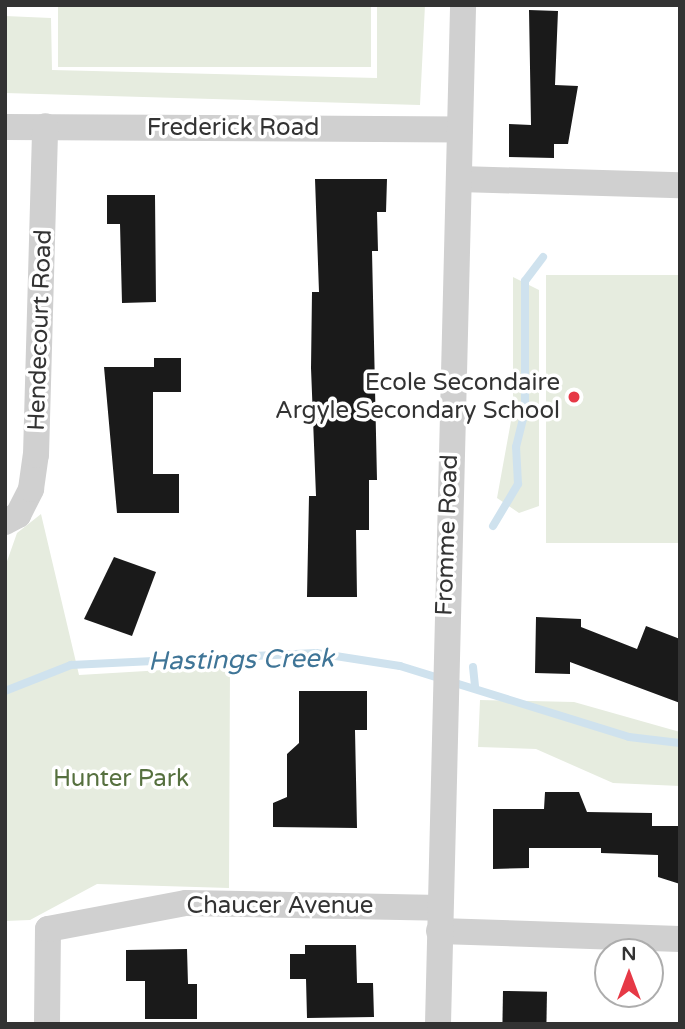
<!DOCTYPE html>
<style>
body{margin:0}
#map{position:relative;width:685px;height:1029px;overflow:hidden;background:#fff;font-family:"Varela Round",sans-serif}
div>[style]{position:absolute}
.green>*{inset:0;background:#e6ecdf;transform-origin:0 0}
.stream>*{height:8px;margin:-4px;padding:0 4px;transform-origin:4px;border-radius:4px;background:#cfe2ee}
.building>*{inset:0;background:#1a1a1a;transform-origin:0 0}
.minor>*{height:26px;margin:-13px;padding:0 13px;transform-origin:13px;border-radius:13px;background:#d0d0d0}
.dots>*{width:19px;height:19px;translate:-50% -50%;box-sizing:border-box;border:4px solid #fff;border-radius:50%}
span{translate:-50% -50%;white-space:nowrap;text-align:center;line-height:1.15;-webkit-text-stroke:7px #fff;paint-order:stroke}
.street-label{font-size:24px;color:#333}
.poi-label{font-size:24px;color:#333}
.right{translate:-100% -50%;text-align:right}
.park-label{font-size:24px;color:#56703f}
.water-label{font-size:26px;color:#3f7597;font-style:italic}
.frame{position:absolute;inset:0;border:7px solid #333;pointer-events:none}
.north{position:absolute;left:594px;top:938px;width:70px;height:70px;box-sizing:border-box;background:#fff;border:2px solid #adadad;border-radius:50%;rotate:0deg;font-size:19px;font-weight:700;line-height:28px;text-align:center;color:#333}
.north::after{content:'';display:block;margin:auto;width:24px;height:32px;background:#e63946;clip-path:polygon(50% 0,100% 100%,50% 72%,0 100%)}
</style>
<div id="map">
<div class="green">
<div style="left:58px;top:5px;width:313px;height:62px"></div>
<div style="clip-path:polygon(377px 5px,425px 5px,420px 105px,5px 93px,5px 16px,51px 18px,52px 70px,377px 78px)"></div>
<div style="left:546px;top:275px;width:134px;height:268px"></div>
<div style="clip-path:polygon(513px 277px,539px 290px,539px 506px,519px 513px,497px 498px,513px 410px)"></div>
<div style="clip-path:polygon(41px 514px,79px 675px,230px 666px,229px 888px,97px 884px,30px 920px,5px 921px,5px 567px,17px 533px)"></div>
<div style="clip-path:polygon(480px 700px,574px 702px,680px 732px,680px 786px,613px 783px,536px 749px,478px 747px)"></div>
</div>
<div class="stream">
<div style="left:493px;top:526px;width:49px;rotate:-59.2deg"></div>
<div style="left:518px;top:484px;width:37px;rotate:-93deg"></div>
<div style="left:516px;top:447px;width:36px;rotate:-76deg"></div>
<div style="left:525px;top:412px;width:131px;rotate:-90deg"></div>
<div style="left:525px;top:281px;width:30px;rotate:-53deg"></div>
<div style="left:473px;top:667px;width:19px;rotate:84deg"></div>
<div style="left:5px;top:691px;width:71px;rotate:-21.5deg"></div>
<div style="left:71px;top:665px;width:245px;rotate:-2.8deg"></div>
<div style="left:316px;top:653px;width:85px;rotate:8.8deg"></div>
<div style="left:400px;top:666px;width:240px;rotate:17.2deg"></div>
<div style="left:629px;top:737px;width:51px;rotate:6.7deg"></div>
</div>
<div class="building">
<div style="clip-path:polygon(529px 10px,558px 11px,555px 85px,578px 86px,568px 144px,554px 144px,554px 158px,509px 157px,509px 124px,531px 125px)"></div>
<div style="clip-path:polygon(315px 179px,387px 179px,386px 212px,377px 212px,378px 251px,372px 251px,377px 480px,369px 480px,369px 530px,356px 530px,357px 597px,307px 597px,309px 496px,316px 496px,311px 368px,312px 292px,319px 292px)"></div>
<div style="clip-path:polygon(107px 195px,155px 195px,156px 302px,122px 303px,120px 224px,107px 224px)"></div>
<div style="clip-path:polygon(154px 358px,181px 358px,181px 392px,153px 392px,153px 474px,179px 474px,179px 513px,117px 513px,104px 367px,154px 367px)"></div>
<div style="clip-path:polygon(114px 557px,156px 572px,132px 636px,84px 619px)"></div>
<div style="clip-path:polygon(536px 617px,581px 619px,581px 627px,637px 649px,646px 626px,680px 639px,680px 703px,570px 662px,570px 674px,535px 673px)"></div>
<div style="clip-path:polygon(299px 691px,367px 691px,367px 730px,355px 730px,357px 828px,273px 827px,273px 803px,287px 797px,287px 754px,299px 743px)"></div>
<div style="clip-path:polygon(545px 792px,579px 792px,587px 812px,652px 813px,652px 826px,680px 826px,680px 884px,658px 877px,658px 855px,601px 853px,601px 848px,529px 848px,529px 868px,493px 869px,493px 809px,544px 809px)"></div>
<div style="clip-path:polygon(305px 945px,356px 945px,357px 983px,373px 983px,374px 1017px,307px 1018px,306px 979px,290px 979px,290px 954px,305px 954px)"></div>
<div style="clip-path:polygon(187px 949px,188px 984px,197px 984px,197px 1019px,145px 1019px,145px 981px,126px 981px,126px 950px)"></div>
<div style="left:503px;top:991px;width:44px;height:33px;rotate:1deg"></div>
</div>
<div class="minor">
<div style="left:5px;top:127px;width:455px;rotate:0.3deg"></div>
<div style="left:459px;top:179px;width:221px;rotate:1.6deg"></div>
<div style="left:5px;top:522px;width:15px;rotate:-28deg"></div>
<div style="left:18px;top:515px;width:29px;rotate:-63deg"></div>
<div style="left:31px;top:489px;width:34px;rotate:-82deg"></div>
<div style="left:36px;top:455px;width:329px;rotate:-88.4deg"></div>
<div style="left:439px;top:931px;width:241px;rotate:1.9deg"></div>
<div style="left:47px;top:1024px;width:95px;rotate:-89.4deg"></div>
<div style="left:48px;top:929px;width:140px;rotate:-10.7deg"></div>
<div style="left:186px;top:903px;width:254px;rotate:1.1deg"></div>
<div style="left:438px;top:1024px;width:1019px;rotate:-88.59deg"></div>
</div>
<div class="dots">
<div style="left:574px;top:397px;background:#e63946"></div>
</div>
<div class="street-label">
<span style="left:233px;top:128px">Frederick Road</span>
<span style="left:40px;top:330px;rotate:-88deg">Hendecourt Road</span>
<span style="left:447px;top:535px;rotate:-88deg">Fromme Road</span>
<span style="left:280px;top:906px">Chaucer Avenue</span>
</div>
<div class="poi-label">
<span class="right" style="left:560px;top:397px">Ecole Secondaire<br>Argyle Secondary School</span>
</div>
<div class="park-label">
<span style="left:121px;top:779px">Hunter Park</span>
</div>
<div class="water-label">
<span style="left:241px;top:660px;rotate:-1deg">Hastings Creek</span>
</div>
<div class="frame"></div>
<div class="north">N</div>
</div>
